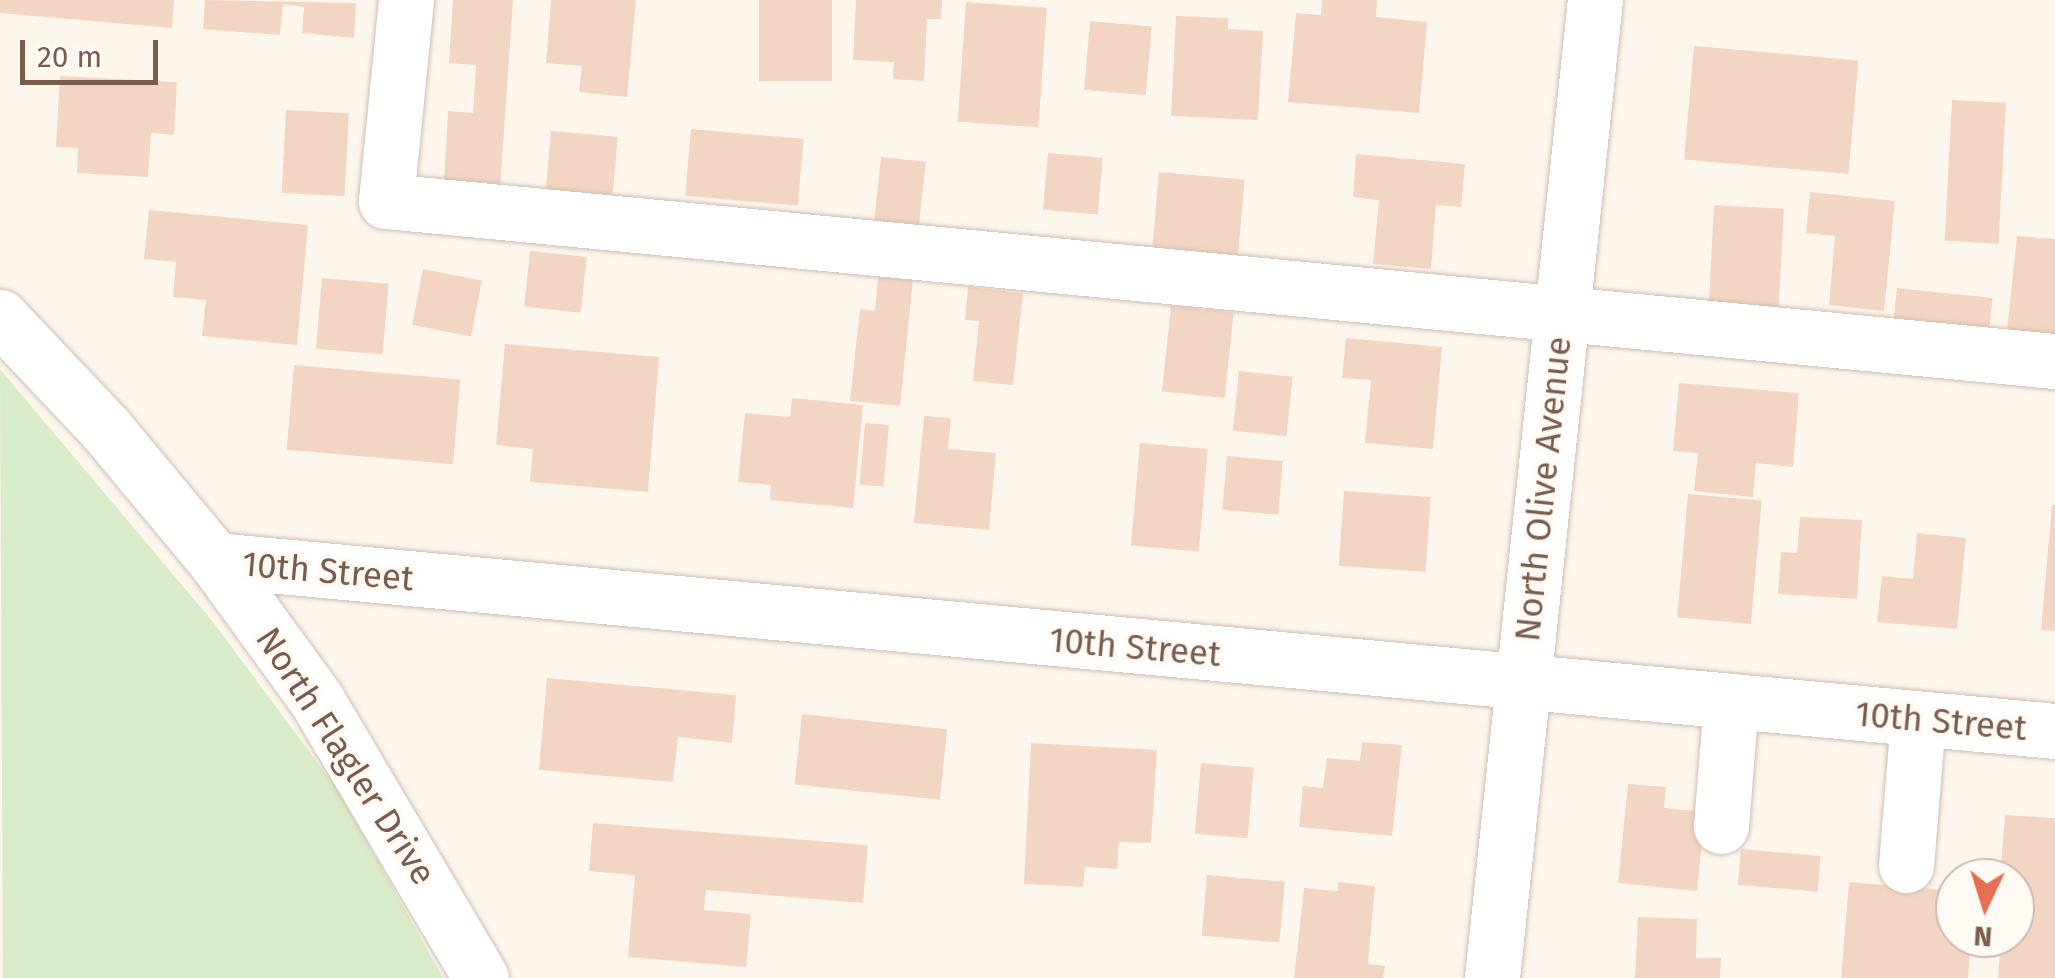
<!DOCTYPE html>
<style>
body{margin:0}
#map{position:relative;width:2055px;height:978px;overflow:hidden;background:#fdf6ec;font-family:"Fira Sans",sans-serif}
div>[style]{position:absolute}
.green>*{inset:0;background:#d8ecc9}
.building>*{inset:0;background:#f3d5c3;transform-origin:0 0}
.roads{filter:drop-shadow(0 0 2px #d1beb0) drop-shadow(0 0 2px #d1beb0)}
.minor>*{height:55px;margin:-27.5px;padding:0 27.5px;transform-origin:27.5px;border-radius:27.5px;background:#fff}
span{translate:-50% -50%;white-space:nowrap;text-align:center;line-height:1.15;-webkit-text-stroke:8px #fffaf3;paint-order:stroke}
.street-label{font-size:35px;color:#7a5c4d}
.north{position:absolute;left:1935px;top:858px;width:100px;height:100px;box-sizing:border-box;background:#fffaf3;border:2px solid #cabbb1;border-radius:50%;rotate:184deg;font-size:28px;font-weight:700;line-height:40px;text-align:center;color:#7a5c4d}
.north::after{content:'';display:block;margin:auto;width:35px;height:45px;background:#e76f51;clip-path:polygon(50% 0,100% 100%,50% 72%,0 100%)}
.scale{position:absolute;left:20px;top:40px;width:138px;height:45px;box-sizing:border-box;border:5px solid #7a5c4d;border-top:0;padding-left:12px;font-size:30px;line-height:35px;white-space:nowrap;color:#7a5c4d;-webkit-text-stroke:8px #fffaf3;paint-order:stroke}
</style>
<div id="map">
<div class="green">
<div style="clip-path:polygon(0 369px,213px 622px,340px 793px,443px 978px,3px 978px)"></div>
</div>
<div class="building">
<div style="clip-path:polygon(0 0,174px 0,172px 28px,0 13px)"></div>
<div style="clip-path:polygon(205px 0,356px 3px,354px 38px,302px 33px,304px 7px,283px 4px,280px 35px,203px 29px)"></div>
<div style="clip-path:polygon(453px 0,513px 0,500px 189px,444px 185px,448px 111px,473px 113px,476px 65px,449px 63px)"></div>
<div style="clip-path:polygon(551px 0,636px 0,627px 97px,579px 92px,582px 66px,546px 63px)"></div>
<div style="left:759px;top:0;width:73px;height:81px"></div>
<div style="clip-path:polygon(856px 0,942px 0,941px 19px,927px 19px,924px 81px,893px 79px,894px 62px,853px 60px)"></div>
<div style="clip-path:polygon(1322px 0,1377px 0,1376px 17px,1427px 22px,1419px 113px,1288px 102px,1296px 13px,1321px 15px)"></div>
<div style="left:966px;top:2px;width:81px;height:120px;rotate:4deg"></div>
<div style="clip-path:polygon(1176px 16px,1228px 18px,1228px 29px,1263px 31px,1258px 120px,1171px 116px)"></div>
<div style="left:1090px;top:21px;width:62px;height:69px;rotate:5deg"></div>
<div style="left:1694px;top:46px;width:165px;height:114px;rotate:5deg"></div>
<div style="clip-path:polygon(60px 76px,177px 82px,174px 135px,151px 133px,148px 177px,77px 173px,78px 148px,56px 147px)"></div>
<div style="left:1952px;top:100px;width:54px;height:141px;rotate:3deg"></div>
<div style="left:286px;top:110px;width:63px;height:83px;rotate:3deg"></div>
<div style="left:691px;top:129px;width:113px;height:67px;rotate:5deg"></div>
<div style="left:551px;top:131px;width:67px;height:68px;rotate:5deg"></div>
<div style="left:1048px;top:153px;width:55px;height:57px;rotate:5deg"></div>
<div style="clip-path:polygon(1356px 154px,1465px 164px,1461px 207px,1436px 205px,1431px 269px,1373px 264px,1379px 200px,1353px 197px)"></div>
<div style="left:881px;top:157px;width:45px;height:72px;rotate:6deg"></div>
<div style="left:1159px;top:172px;width:86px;height:76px;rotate:5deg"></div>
<div style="clip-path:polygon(1810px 192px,1895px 201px,1884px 311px,1829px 305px,1835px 236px,1806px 233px)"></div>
<div style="left:1714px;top:205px;width:70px;height:100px;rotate:3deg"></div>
<div style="clip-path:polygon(149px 210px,308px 225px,297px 345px,202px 336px,206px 300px,173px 297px,176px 262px,144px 259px)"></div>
<div style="clip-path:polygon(2017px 236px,2055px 239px,2055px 346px,2006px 341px)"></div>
<div style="left:530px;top:251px;width:57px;height:56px;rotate:6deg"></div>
<div style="left:423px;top:269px;width:60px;height:57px;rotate:11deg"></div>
<div style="clip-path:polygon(878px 277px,913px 280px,900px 406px,850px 401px,860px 309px,875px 311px)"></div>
<div style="left:322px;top:278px;width:67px;height:71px;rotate:5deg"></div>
<div style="clip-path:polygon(968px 287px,1023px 293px,1013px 385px,973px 381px,979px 321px,965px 320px)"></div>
<div style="left:1897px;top:288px;width:96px;height:42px;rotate:6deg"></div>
<div style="left:1171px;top:306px;width:63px;height:86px;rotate:6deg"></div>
<div style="clip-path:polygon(1346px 338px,1442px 347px,1433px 449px,1365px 443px,1371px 380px,1342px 378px)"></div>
<div style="clip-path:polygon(505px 344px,659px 357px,648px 492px,530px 482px,533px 449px,496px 445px)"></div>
<div style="left:294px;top:365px;width:167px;height:85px;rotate:5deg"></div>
<div style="left:1239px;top:371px;width:54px;height:60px;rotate:6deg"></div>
<div style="clip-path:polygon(1679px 383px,1799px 393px,1793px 467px,1756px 463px,1753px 497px,1694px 491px,1698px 453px,1673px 451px)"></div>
<div style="clip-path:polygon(792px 398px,863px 405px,853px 508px,770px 500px,771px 485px,738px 482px,745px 413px,790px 417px)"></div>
<div style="clip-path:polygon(924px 416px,951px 418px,948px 449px,996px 453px,989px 530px,914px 523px)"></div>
<div style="left:865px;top:423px;width:24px;height:62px;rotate:5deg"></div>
<div style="left:1140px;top:443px;width:68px;height:103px;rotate:5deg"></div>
<div style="left:1227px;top:456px;width:56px;height:54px;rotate:5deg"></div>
<div style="left:1344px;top:491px;width:87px;height:75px;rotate:4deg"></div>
<div style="left:1688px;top:494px;width:74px;height:124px;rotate:5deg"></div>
<div style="clip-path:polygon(2052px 505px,2055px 505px,2055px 631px,2041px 630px)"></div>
<div style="clip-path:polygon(1800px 517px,1862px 520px,1857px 599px,1778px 594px,1781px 552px,1797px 553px)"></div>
<div style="clip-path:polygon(1917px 533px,1966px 538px,1957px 629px,1877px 622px,1882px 576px,1913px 579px)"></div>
<div style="clip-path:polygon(547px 678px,736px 695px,732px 743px,678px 737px,673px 782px,539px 770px)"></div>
<div style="left:802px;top:714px;width:146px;height:71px;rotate:6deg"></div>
<div style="clip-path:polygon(1362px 742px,1402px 745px,1392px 836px,1299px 827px,1303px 786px,1323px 788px,1327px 758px,1360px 761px)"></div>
<div style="clip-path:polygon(1031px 743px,1157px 750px,1151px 843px,1119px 842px,1117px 869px,1085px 867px,1083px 887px,1024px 884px)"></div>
<div style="left:1201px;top:763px;width:53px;height:71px;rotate:5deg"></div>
<div style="clip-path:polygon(1628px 784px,1666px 787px,1664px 808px,1705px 812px,1697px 891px,1618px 883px)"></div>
<div style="clip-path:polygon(2005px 815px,2055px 818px,2055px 978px,1998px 978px,2001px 938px,2015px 938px,2015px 878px,2000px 878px)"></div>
<div style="clip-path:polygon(593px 823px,868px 845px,863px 903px,706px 890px,704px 910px,751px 914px,746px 967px,628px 957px,635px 875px,589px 871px)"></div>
<div style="left:1741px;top:849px;width:80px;height:36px;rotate:5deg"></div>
<div style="left:1207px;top:875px;width:78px;height:61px;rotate:5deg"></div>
<div style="clip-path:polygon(1338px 882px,1375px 886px,1368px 964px,1385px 966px,1383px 978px,1294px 978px,1304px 888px,1338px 891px)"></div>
<div style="clip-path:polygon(1849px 882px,1955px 891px,1955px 938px,1971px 938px,1968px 978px,1841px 978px)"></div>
<div style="clip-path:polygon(1638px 917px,1697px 919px,1696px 958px,1721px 958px,1720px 978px,1635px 978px)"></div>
</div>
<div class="roads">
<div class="minor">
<div style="left:406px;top:0;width:202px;rotate:95.7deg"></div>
<div style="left:386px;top:201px;width:1677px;rotate:5.48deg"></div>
<div style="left:0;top:317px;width:153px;rotate:46.6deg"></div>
<div style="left:105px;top:428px;width:172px;rotate:50.2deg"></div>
<div style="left:215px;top:560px;width:172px;rotate:54deg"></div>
<div style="left:316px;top:699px;width:324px;rotate:59.4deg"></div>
<div style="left:215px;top:560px;width:1848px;rotate:5.31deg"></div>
<div style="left:1721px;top:826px;width:124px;rotate:-85.4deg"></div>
<div style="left:1906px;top:865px;width:146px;rotate:-85.3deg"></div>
<div style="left:1492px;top:978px;width:983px;rotate:-83.99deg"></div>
</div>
</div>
<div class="street-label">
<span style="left:1543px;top:489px;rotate:-84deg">North Olive Avenue</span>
<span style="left:328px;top:571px;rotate:5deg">10th Street</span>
<span style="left:1135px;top:647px;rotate:5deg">10th Street</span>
<span style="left:1941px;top:721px;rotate:5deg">10th Street</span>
<span style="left:346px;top:756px;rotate:57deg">North Flagler Drive</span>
</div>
<div class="north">N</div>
<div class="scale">20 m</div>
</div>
